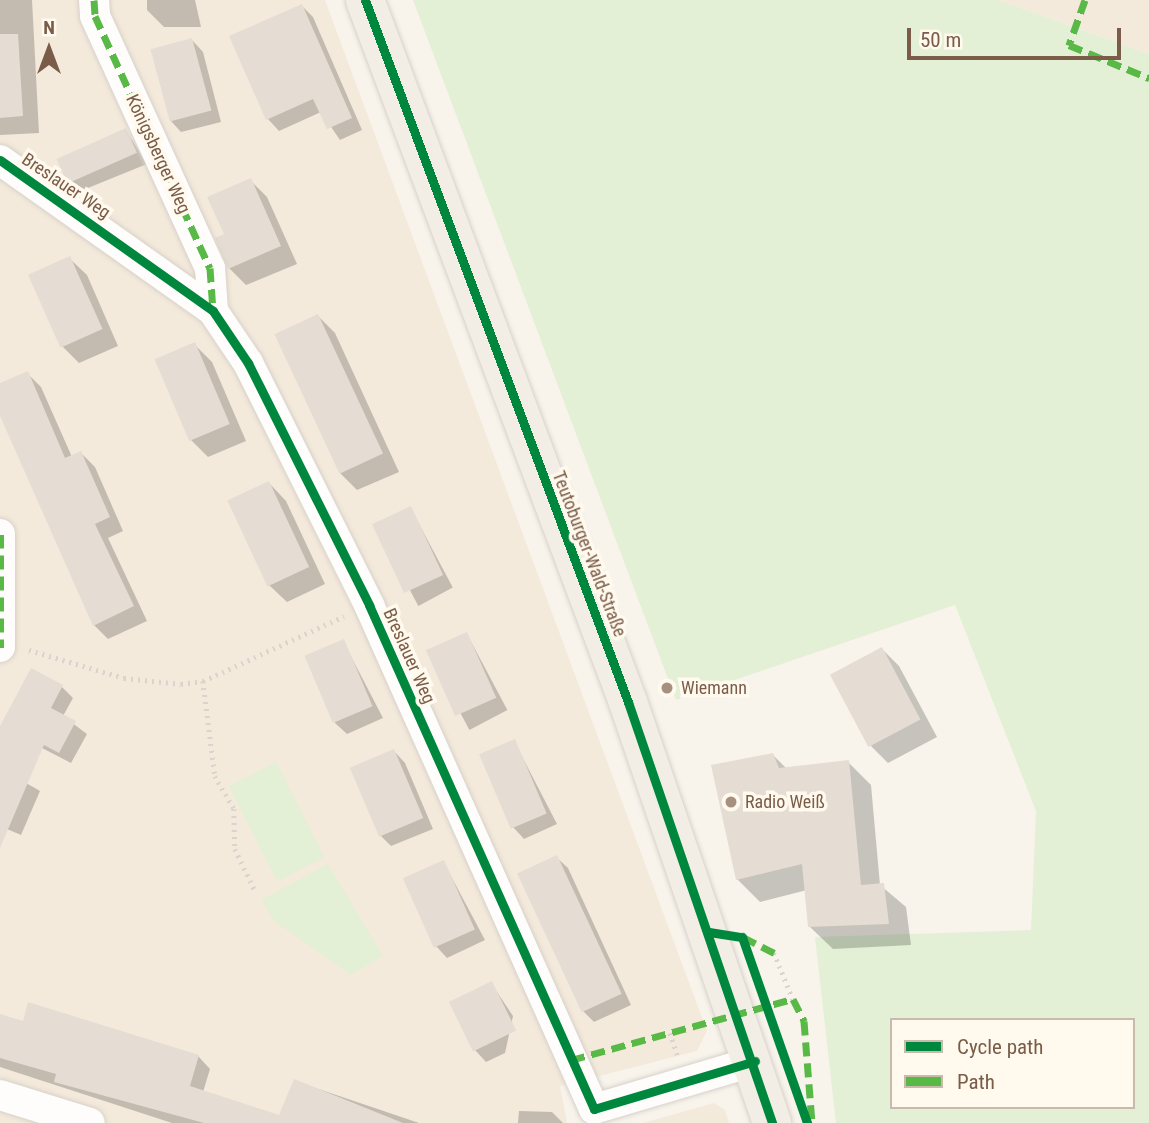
<!DOCTYPE html>
<meta charset="utf-8">
<style>
body{margin:0}
#map{position:relative;width:1149px;height:1123px;overflow:hidden;background:#f8f4ec;font-family:"Roboto Condensed",sans-serif}
div>[style]{position:absolute}
.residential>*{inset:0;background:#f4eadb}
.green>*{inset:0;background:#e3f0d5;transform-origin:0 0}
.shadow>*{inset:0;background:#0003;transform-origin:0 0}
.building>*{inset:0;background:#e5dcd3;transform-origin:0 0}
.path>*{height:4.5px;margin-top:-2.25px;transform-origin:0;background:repeating-linear-gradient(90deg,#dbd3cd 0 2px,transparent 0 7px)}
.roads{filter:drop-shadow(0 0 2px #d7d1ca) drop-shadow(0 0 2px #d7d1ca)}
.minor>*{height:30px;margin:-15px;padding:0 15px;transform-origin:15px;border-radius:15px;background:#fefdfc}
.primary>*{height:38px;margin:-19px;padding:0 19px;transform-origin:19px;border-radius:19px;background:#f3eee5}
.quiet>*{height:7px;margin-top:-3.5px;transform-origin:0;background:repeating-linear-gradient(90deg,#58b947 0 14px,transparent 0 21px)}
.cycleway>*{height:9px;margin:-4.5px;padding:0 4.5px;transform-origin:4.5px;border-radius:4.5px;background:#00873e}
.dots>*{width:19px;height:19px;translate:-50% -50%;box-sizing:border-box;border:4px solid #fff9ee;border-radius:50%}
span{translate:-50% -50%;white-space:nowrap;text-align:center;line-height:1.15;-webkit-text-stroke:7px #fff9ee;paint-order:stroke}
.street-label{font-size:18px;color:#7a5c48}
.poi-label{font-size:18px;color:#7a5c48}
.left{translate:0 -50%;text-align:left}
.legend{position:absolute;left:890px;top:1018px;width:245px;height:91px;box-sizing:border-box;background:#fff9ee;border:2px solid #cabaac;margin:0;padding:9px 12px;list-style:none;font-size:21px;color:#7a5c48}
.legend li{display:flex;align-items:center;gap:14px;height:35px}
.legend b{width:35px;border:2px solid #cabaac}
.north{position:absolute;left:14px;top:14px;width:70px;height:70px;-webkit-text-stroke:5px #fff9ee;paint-order:stroke;rotate:0deg;font-size:19px;font-weight:700;line-height:28px;text-align:center;color:#7a5c48}
.north::after{content:'';display:block;margin:auto;width:24px;height:32px;background:#7a5c48;clip-path:polygon(50% 0,100% 100%,50% 72%,0 100%)}
.scale{position:absolute;left:907px;top:28px;width:214px;height:32px;box-sizing:border-box;border:4px solid #7a5c48;border-top:0;padding-left:9px;font-size:21px;line-height:24px;white-space:nowrap;color:#7a5c48;-webkit-text-stroke:5px #fff9ee;paint-order:stroke}
</style>
<div id="map">
<div class="residential">
<div style="clip-path:polygon(0 0,325px 0,707px 1031px,697px 1051px,560px 1086px,567px 1123px,0 1123px)"></div>
<div style="clip-path:polygon(998px 0,1149px 0,1149px 54px)"></div>
<div style="clip-path:polygon(714px 1103px,725px 1110px,729px 1123px,643px 1123px)"></div>
</div>
<div class="green">
<div style="clip-path:polygon(evenodd,413px 0,998px 0,1149px 54px,1149px 1123px,836px 1123px,815px 937px,1031px 930px,1036px 811px,955px 605px,676px 700px,413px 0,892px 1020px,1133px 1020px,1133px 1107px,892px 1107px,892px 1020px)"></div>
<div style="left:276px;top:762px;width:107px;height:53px;rotate:63deg"></div>
<div style="clip-path:polygon(328px 864px,383px 956px,351px 975px,275px 922px,261px 900px)"></div>
</div>
<div class="shadow">
<div style="clip-path:polygon(0 0,32px 0,39px 133px,0 135px)"></div>
<div style="clip-path:polygon(147px 0,195px 0,201px 27px,164px 27px,147px 10px)"></div>
<div style="clip-path:polygon(302px 6px,313px 17px,362px 130px,340px 140px,321px 112px,279px 131px,268px 119px)"></div>
<div style="clip-path:polygon(192px 40px,203px 52px,221px 122px,181px 132px,170px 120px)"></div>
<div style="clip-path:polygon(126px 130px,147px 164px,78px 192px,67px 181px)"></div>
<div style="clip-path:polygon(250px 180px,267px 197px,297px 264px,246px 285px,229px 268px,226px 235px)"></div>
<div style="clip-path:polygon(69px 258px,87px 275px,118px 346px,79px 363px,62px 346px)"></div>
<div style="clip-path:polygon(318px 316px,335px 333px,399px 472px,357px 490px,340px 473px)"></div>
<div style="clip-path:polygon(195px 345px,212px 362px,246px 441px,208px 457px,191px 440px)"></div>
<div style="clip-path:polygon(27px 373px,41px 387px,72px 457px,81px 453px,95px 467px,123px 531px,108px 538px,147px 621px,108px 639px,94px 625px,0 412px,0 385px)"></div>
<div style="clip-path:polygon(269px 483px,286px 501px,325px 584px,287px 602px,269px 585px)"></div>
<div style="left:411px;top:509px;width:89px;height:39px;rotate:62deg"></div>
<div style="left:467px;top:634px;width:86px;height:43px;rotate:62deg"></div>
<div style="clip-path:polygon(343px 641px,383px 718px,347px 734px,335px 723px)"></div>
<div style="clip-path:polygon(882px 649px,899px 666px,937px 737px,888px 763px,871px 746px)"></div>
<div style="clip-path:polygon(62px 687px,73px 698px,63px 716px,87px 734px,71px 763px,15px 734px)"></div>
<div style="clip-path:polygon(514px 741px,557px 824px,524px 839px,513px 827px)"></div>
<div style="clip-path:polygon(394px 751px,405px 763px,433px 829px,391px 846px,380px 835px)"></div>
<div style="clip-path:polygon(773px 755px,787px 769px,848px 762px,871px 785px,880px 885px,906px 907px,911px 945px,833px 949px,810px 927px,807px 890px,760px 902px,737px 879px)"></div>
<div style="clip-path:polygon(0 768px,40px 791px,21px 835px,0 826px)"></div>
<div style="clip-path:polygon(556px 857px,568px 868px,631px 1005px,594px 1022px,582px 1010px)"></div>
<div style="clip-path:polygon(444px 863px,485px 940px,447px 958px,436px 946px)"></div>
<div style="clip-path:polygon(491px 983px,513px 1016px,505px 1053px,486px 1062px,475px 1050px)"></div>
<div style="clip-path:polygon(0 1019px,198px 1056px,210px 1069px,203px 1092px,280px 1117px,295px 1081px,419px 1123px,172px 1123px,0 1067px)"></div>
<div style="clip-path:polygon(519px 1111px,552px 1112px,563px 1123px,518px 1123px)"></div>
</div>
<div class="building">
<div style="clip-path:polygon(302px 4px,352px 118px,327px 129px,313px 99px,266px 120px,229px 36px)"></div>
<div style="clip-path:polygon(0 34px,18px 34px,23px 116px,0 118px)"></div>
<div style="left:192px;top:38px;width:75px;height:43px;rotate:75deg"></div>
<div style="left:126px;top:128px;width:27px;height:76px;rotate:66deg"></div>
<div style="clip-path:polygon(251px 178px,281px 246px,228px 269px,215px 238px,224px 234px,207px 197px)"></div>
<div style="left:70px;top:256px;width:80px;height:46px;rotate:66deg"></div>
<div style="left:318px;top:314px;width:154px;height:48px;rotate:65deg"></div>
<div style="left:195px;top:342px;width:89px;height:44px;rotate:67deg"></div>
<div style="clip-path:polygon(28px 371px,65px 458px,81px 451px,110px 517px,95px 524px,134px 606px,93px 626px,0 416px,0 383px)"></div>
<div style="left:269px;top:481px;width:95px;height:46px;rotate:65deg"></div>
<div style="left:411px;top:506px;width:76px;height:43px;rotate:65deg"></div>
<div style="left:467px;top:632px;width:72px;height:45px;rotate:66deg"></div>
<div style="left:344px;top:639px;width:73px;height:43px;rotate:67deg"></div>
<div style="left:882px;top:647px;width:82px;height:59px;rotate:62deg"></div>
<div style="clip-path:polygon(31px 668px,63px 685px,51px 708px,76px 721px,59px 753px,44px 745px,0 848px,0 726px)"></div>
<div style="left:515px;top:739px;width:81px;height:39px;rotate:67deg"></div>
<div style="left:394px;top:749px;width:75px;height:48px;rotate:67deg"></div>
<div style="clip-path:polygon(773px 753px,779px 768px,849px 760px,861px 885px,884px 883px,889px 924px,808px 927px,802px 864px,736px 880px,711px 765px)"></div>
<div style="left:557px;top:855px;width:153px;height:44px;rotate:65deg"></div>
<div style="left:444px;top:860px;width:76px;height:45px;rotate:66deg"></div>
<div style="left:492px;top:981px;width:55px;height:48px;rotate:64deg"></div>
<div style="clip-path:polygon(28px 1002px,199px 1055px,190px 1086px,279px 1115px,294px 1079px,403px 1123px,204px 1123px,54px 1082px,56px 1074px,0 1058px,0 1014px,23px 1021px)"></div>
</div>
<div class="path">
<div style="left:29px;top:650px;width:99px;rotate:16.4deg"></div>
<div style="left:124px;top:678px;width:57px;rotate:6deg"></div>
<div style="left:181px;top:684px;width:22px;rotate:-8deg"></div>
<div style="left:203px;top:681px;width:155px;rotate:-24.7deg"></div>
<div style="left:203px;top:681px;width:96px;rotate:82.8deg"></div>
<div style="left:215px;top:776px;width:38px;rotate:60deg"></div>
<div style="left:234px;top:809px;width:40px;rotate:88.6deg"></div>
<div style="left:235px;top:849px;width:47px;rotate:64.5deg"></div>
<div style="left:774px;top:953px;width:50px;rotate:67.6deg"></div>
<div style="left:670px;top:1033px;width:24px;rotate:71deg"></div>
</div>
<div class="roads">
<div class="minor">
<div style="left:94px;top:0;width:16px;rotate:86deg"></div>
<div style="left:95px;top:16px;width:277px;rotate:65.5deg"></div>
<div style="left:210px;top:268px;width:43px;rotate:86deg"></div>
<div style="left:0;top:160px;width:261px;rotate:35.3deg"></div>
<div style="left:213px;top:311px;width:63px;rotate:56.1deg"></div>
<div style="left:248px;top:363px;width:271px;rotate:63.4deg"></div>
<div style="left:369px;top:605px;width:552px;rotate:65.94deg"></div>
<div style="left:594px;top:1109px;width:168px;rotate:-16.6deg"></div>
<div style="left:0;top:534px;width:113px;rotate:90deg"></div>
<div style="left:0;top:1095px;width:94px;rotate:17.3deg"></div>
</div>
<div class="primary">
<div style="left:365px;top:0;width:750px;rotate:69.46deg"></div>
<div style="left:628px;top:702px;width:445px;rotate:71.1deg"></div>
</div>
</div>
<div class="quiet">
<div style="left:94px;top:0;width:16px;rotate:86deg"></div>
<div style="left:95px;top:16px;width:277px;rotate:65.5deg"></div>
<div style="left:210px;top:268px;width:43px;rotate:86deg"></div>
<div style="left:1085px;top:0;width:48px;rotate:109.6deg"></div>
<div style="left:1069px;top:45px;width:87px;rotate:22.4deg"></div>
<div style="left:0;top:534px;width:113px;rotate:90deg"></div>
<div style="left:743px;top:937px;width:35px;rotate:27deg"></div>
<div style="left:571px;top:1060px;width:230px;rotate:-15.4deg"></div>
<div style="left:793px;top:999px;width:25px;rotate:63deg"></div>
<div style="left:804px;top:1021px;width:102px;rotate:85.5deg"></div>
</div>
<div class="cycleway">
<div style="left:365px;top:0;width:750px;rotate:69.46deg"></div>
<div style="left:628px;top:702px;width:445px;rotate:71.1deg"></div>
<div style="left:0;top:160px;width:261px;rotate:35.3deg"></div>
<div style="left:213px;top:311px;width:63px;rotate:56.1deg"></div>
<div style="left:248px;top:363px;width:271px;rotate:63.4deg"></div>
<div style="left:369px;top:605px;width:552px;rotate:65.94deg"></div>
<div style="left:594px;top:1109px;width:168px;rotate:-16.6deg"></div>
<div style="left:709px;top:932px;width:33px;rotate:9deg"></div>
<div style="left:742px;top:937px;width:197px;rotate:70.7deg"></div>
</div>
<div class="dots">
<div style="left:667px;top:688px;background:#a69181"></div>
<div style="left:731px;top:802px;background:#a69181"></div>
</div>
<div class="street-label">
<span style="left:158px;top:154px;rotate:65deg">Königsberger Weg</span>
<span style="left:66px;top:186px;rotate:34deg">Breslauer Weg</span>
<span style="left:589px;top:554px;rotate:69deg">Teutoburger-Wald-Straße</span>
<span style="left:409px;top:656px;rotate:66deg">Breslauer Weg</span>
</div>
<div class="poi-label">
<span class="left" style="left:681px;top:688px">Wiemann</span>
<span class="left" style="left:745px;top:802px">Radio Weiß</span>
</div>
<ul class="legend">
<li><b style="height:9px;background:#00873e"></b>Cycle path</li>
<li><b style="height:9px;background:#58b947"></b>Path</li>
</ul>
<div class="north">N</div>
<div class="scale">50 m</div>
</div>
